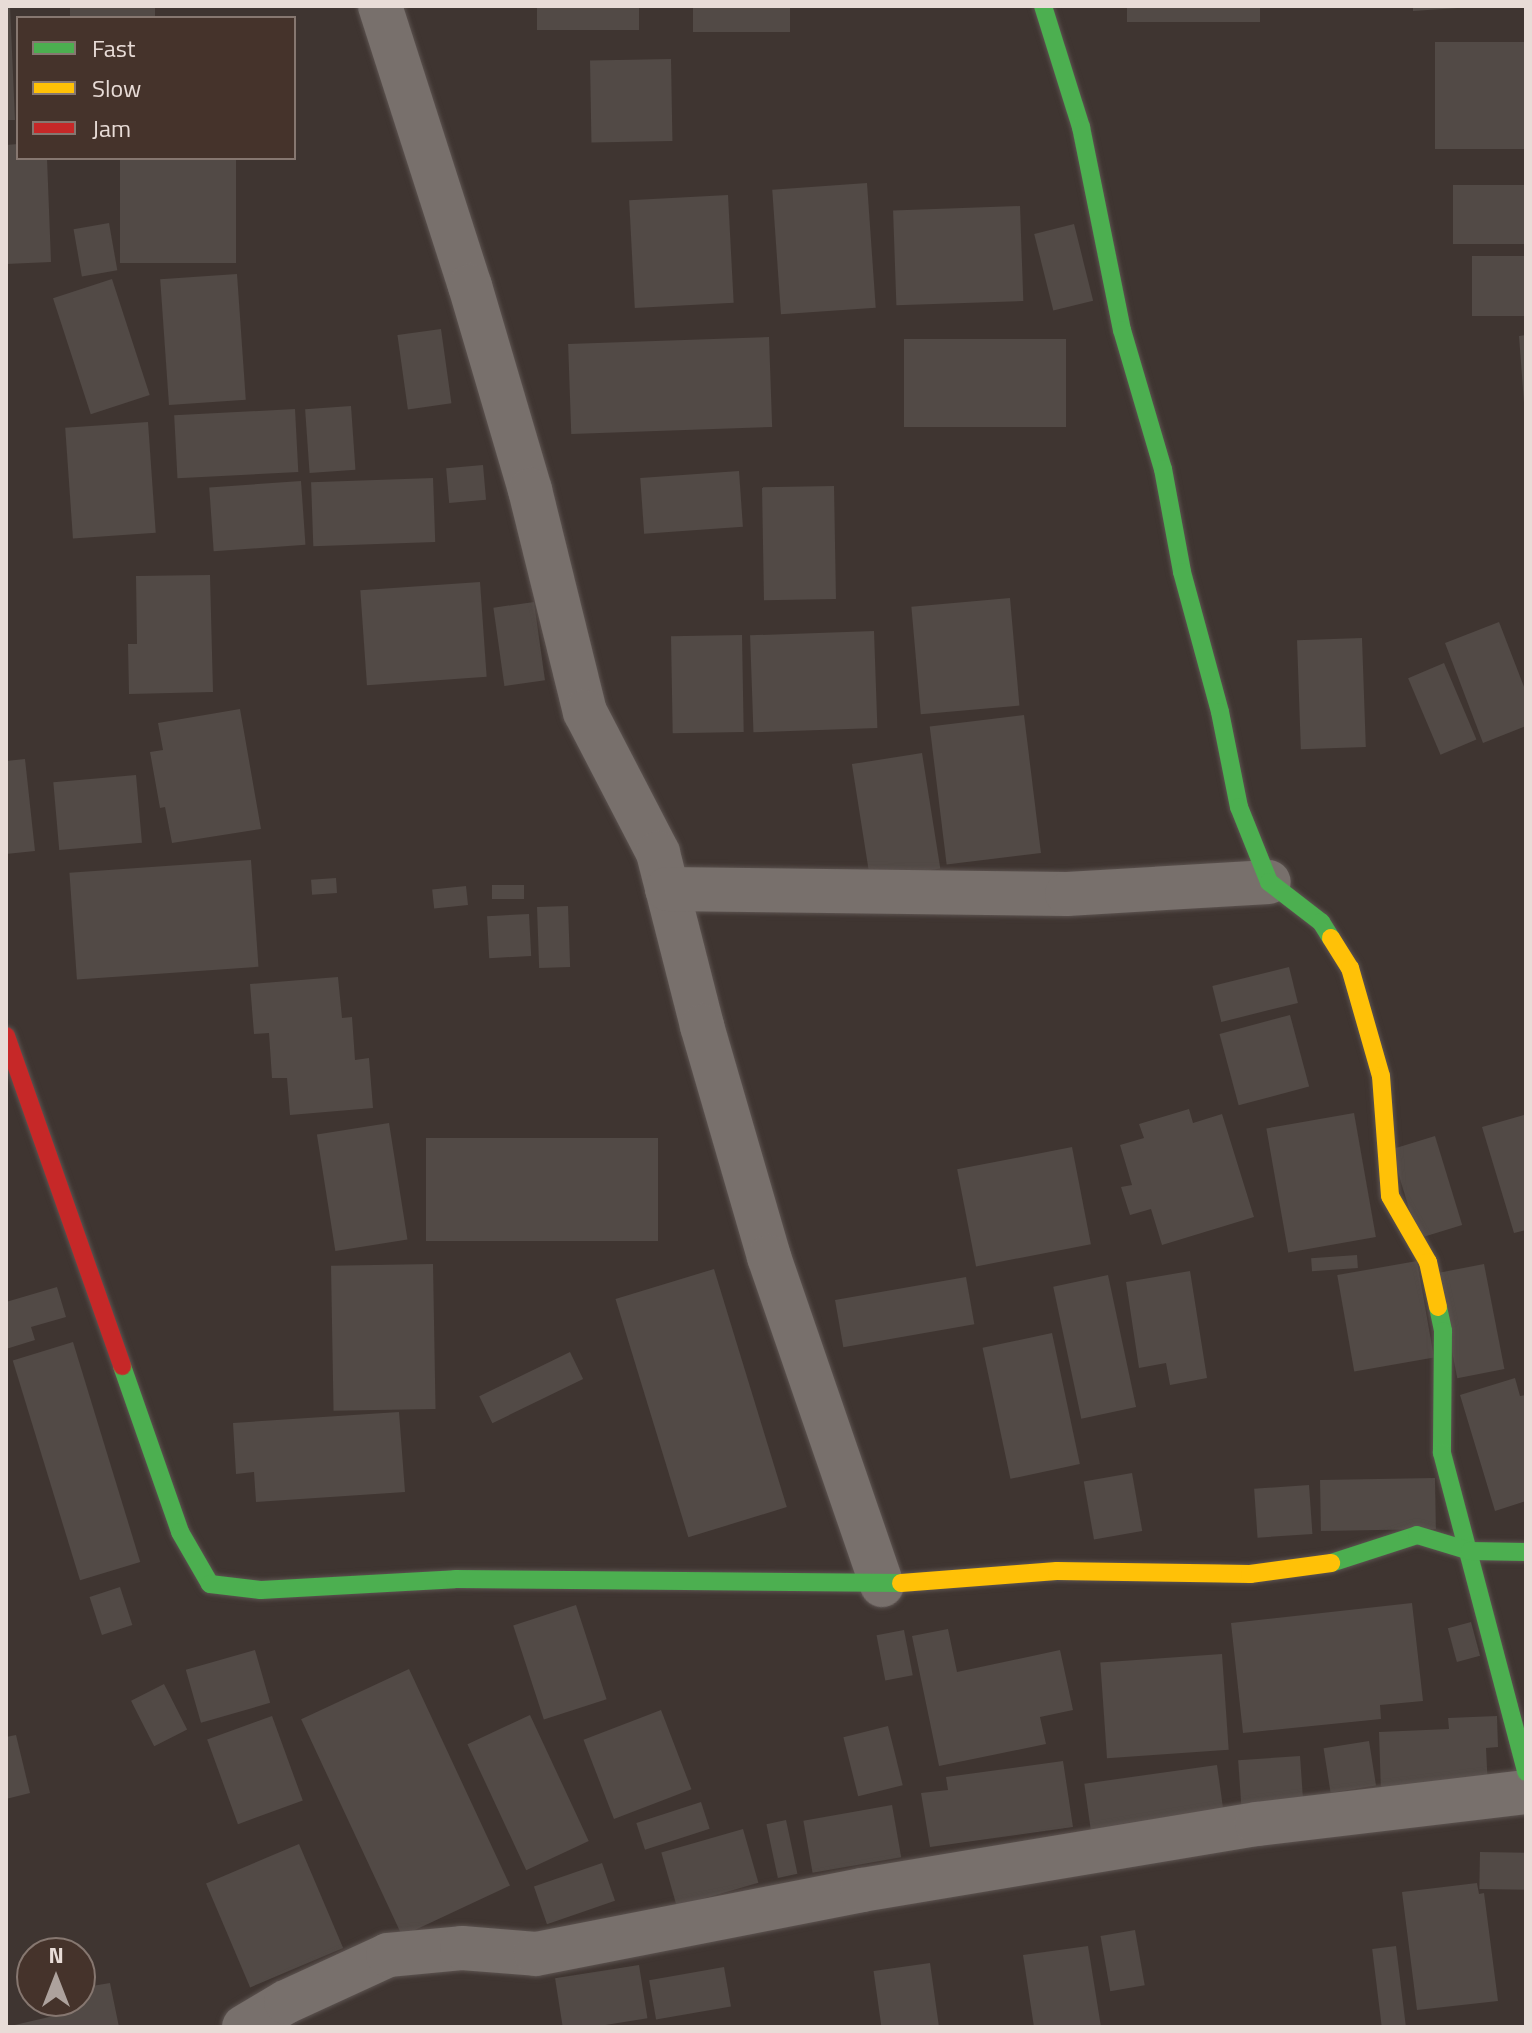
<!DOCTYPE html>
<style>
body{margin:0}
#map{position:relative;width:1532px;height:2033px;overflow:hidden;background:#3f3531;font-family:"Titillium Web",sans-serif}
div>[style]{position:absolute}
.building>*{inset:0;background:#524a46;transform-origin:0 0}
.roads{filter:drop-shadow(0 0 2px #5c5350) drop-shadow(0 0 2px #5c5350)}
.street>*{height:44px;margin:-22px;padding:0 22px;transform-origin:22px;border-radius:22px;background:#78706c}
.fast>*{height:18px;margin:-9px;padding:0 9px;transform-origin:9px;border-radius:9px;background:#4caf50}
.slow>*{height:18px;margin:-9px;padding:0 9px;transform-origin:9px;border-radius:9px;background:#ffc107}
.jam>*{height:18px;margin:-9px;padding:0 9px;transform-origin:9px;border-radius:9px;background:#c62828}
span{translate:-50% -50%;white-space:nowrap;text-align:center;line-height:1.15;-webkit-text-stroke:6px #45332b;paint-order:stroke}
.frame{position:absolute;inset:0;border:8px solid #e8dcd7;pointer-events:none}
.legend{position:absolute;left:16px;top:16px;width:280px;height:144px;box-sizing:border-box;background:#45332b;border:2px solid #867770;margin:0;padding:10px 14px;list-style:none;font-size:24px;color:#e8dcd7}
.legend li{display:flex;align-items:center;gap:16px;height:40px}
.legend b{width:40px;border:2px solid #867770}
.north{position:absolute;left:16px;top:1937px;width:80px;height:80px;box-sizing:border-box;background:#45332b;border:2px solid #867770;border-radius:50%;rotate:0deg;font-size:22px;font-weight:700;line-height:32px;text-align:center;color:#e8dcd7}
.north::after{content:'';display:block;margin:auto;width:28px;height:36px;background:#ada29d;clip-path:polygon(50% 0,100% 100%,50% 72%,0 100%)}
</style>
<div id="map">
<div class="building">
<div style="clip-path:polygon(6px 6px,10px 6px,15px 120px,6px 120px)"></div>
<div style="left:70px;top:6px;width:85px;height:12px"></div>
<div style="left:537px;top:6px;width:102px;height:24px"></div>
<div style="left:693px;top:6px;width:97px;height:26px"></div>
<div style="left:1127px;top:6px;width:133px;height:16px"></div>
<div style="clip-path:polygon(1413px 6px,1458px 6px,1458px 8px,1413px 11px)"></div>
<div style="left:1526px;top:42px;width:107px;height:91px;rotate:90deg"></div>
<div style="left:671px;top:59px;width:82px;height:81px;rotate:89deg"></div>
<div style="clip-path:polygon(18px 144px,18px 158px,47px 158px,51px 262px,6px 264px,6px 145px)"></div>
<div style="left:120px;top:158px;width:116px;height:105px"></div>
<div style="left:867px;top:183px;width:125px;height:95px;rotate:86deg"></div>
<div style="left:1453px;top:185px;width:73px;height:59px"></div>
<div style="left:728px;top:195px;width:108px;height:99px;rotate:87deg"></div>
<div style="left:1020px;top:206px;width:95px;height:127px;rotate:88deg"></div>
<div style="left:109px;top:223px;width:48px;height:36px;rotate:80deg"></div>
<div style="left:1074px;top:224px;width:79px;height:41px;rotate:76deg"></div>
<div style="left:1526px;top:256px;width:60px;height:54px;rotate:90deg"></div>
<div style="left:237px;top:274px;width:126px;height:77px;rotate:86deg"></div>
<div style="left:112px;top:279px;width:122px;height:62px;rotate:72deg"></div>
<div style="left:441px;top:329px;width:75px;height:44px;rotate:82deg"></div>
<div style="clip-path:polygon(1526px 335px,1526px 403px,1524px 403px,1519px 336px)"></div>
<div style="left:769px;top:337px;width:90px;height:201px;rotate:88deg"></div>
<div style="left:904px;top:339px;width:162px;height:88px"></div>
<div style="left:351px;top:406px;width:64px;height:46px;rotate:86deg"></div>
<div style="left:295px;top:409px;width:63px;height:121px;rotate:87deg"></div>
<div style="left:148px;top:422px;width:111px;height:83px;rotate:86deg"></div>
<div style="left:483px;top:465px;width:35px;height:37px;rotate:85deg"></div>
<div style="left:739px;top:471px;width:56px;height:99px;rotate:86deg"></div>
<div style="left:433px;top:478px;width:64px;height:122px;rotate:88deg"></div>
<div style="left:301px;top:481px;width:64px;height:92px;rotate:86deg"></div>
<div style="left:834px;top:486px;width:113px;height:72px;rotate:89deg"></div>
<div style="clip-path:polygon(210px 575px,213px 692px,129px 694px,128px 644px,137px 644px,136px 576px)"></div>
<div style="left:480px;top:582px;width:95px;height:120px;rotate:86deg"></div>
<div style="left:1010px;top:598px;width:108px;height:99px;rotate:85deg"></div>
<div style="left:534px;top:602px;width:79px;height:41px;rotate:82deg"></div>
<div style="clip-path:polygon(1499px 622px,1526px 692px,1526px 726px,1483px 743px,1445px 643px)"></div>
<div style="left:874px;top:631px;width:97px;height:124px;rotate:88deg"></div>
<div style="left:742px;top:635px;width:97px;height:71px;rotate:89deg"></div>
<div style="left:1362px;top:638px;width:109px;height:65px;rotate:88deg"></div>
<div style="left:1444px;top:663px;width:83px;height:39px;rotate:67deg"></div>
<div style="clip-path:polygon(240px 709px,261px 829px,172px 843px,165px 807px,160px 808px,150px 752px,163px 750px,158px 723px)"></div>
<div style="left:1024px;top:715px;width:139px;height:95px;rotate:83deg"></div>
<div style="left:922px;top:753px;width:117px;height:71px;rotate:81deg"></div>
<div style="clip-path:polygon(25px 759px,35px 851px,6px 854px,6px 761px)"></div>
<div style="left:136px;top:775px;width:68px;height:83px;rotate:85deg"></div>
<div style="left:251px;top:860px;width:107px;height:182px;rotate:86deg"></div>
<div style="left:336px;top:878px;width:15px;height:25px;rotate:86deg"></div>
<div style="left:524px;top:885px;width:14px;height:32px;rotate:90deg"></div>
<div style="left:466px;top:886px;width:19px;height:34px;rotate:84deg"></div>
<div style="left:568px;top:906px;width:61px;height:31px;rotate:88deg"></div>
<div style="left:529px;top:914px;width:42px;height:42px;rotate:87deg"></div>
<div style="left:1289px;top:967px;width:37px;height:79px;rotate:76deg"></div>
<div style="clip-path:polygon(338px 977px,342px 1018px,352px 1017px,355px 1060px,369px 1058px,373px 1108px,290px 1115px,287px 1078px,272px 1078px,269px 1033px,254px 1034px,250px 984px)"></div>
<div style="left:1290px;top:1015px;width:74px;height:73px;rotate:75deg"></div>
<div style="clip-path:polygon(1189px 1109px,1193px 1123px,1222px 1114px,1254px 1217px,1162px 1245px,1151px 1209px,1130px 1215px,1121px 1187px,1132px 1185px,1120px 1145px,1144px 1138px,1139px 1124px)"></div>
<div style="left:1354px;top:1113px;width:126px;height:89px;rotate:80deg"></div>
<div style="clip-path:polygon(1524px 1115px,1526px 1230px,1514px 1233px,1482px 1127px)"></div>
<div style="left:389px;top:1123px;width:118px;height:73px;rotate:81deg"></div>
<div style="left:1435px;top:1136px;width:93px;height:46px;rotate:73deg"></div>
<div style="left:658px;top:1138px;width:103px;height:232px;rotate:90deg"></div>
<div style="left:1072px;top:1147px;width:99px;height:117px;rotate:79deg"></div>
<div style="left:1357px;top:1255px;width:13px;height:46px;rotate:86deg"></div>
<div style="left:1417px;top:1261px;width:98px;height:81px;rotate:80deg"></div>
<div style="left:433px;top:1264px;width:145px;height:102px;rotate:89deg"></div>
<div style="left:1484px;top:1264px;width:107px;height:48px;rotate:79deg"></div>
<div style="left:714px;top:1269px;width:249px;height:103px;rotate:73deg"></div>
<div style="clip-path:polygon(1190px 1271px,1207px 1378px,1170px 1385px,1166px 1363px,1139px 1368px,1126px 1282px)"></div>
<div style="left:1108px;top:1275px;width:135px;height:56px;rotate:78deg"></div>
<div style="left:966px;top:1277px;width:48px;height:133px;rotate:80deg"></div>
<div style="clip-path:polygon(57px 1287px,66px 1317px,31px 1327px,35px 1340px,6px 1349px,6px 1302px)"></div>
<div style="left:1052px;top:1333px;width:134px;height:71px;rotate:78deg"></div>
<div style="left:73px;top:1342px;width:230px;height:63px;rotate:73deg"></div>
<div style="left:570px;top:1352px;width:30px;height:101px;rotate:64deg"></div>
<div style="clip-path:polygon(1515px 1378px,1520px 1396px,1526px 1395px,1526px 1501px,1495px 1511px,1460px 1395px)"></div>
<div style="clip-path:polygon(399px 1412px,405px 1492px,256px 1502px,254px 1472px,236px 1474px,233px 1423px)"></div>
<div style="left:1132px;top:1473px;width:59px;height:49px;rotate:80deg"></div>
<div style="left:1435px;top:1478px;width:51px;height:115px;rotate:89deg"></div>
<div style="left:1309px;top:1485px;width:49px;height:55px;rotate:86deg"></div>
<div style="left:120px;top:1587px;width:40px;height:32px;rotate:72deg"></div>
<div style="clip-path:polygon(1412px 1603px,1423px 1701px,1380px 1705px,1381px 1719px,1243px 1733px,1231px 1623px)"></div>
<div style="left:576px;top:1605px;width:99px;height:66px;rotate:72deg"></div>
<div style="left:1471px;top:1622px;width:35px;height:24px;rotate:75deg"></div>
<div style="clip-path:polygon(948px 1629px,957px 1672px,1060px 1650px,1073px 1710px,1040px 1717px,1046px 1744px,939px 1766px,912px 1636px)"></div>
<div style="left:904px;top:1630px;width:46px;height:28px;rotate:79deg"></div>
<div style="left:255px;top:1650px;width:55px;height:72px;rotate:74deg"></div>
<div style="left:1222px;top:1654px;width:96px;height:122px;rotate:86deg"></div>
<div style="left:409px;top:1669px;width:239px;height:119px;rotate:65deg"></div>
<div style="left:164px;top:1684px;width:51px;height:37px;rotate:63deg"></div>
<div style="left:661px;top:1710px;width:85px;height:83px;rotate:69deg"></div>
<div style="left:530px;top:1715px;width:139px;height:69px;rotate:65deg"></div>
<div style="left:272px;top:1716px;width:90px;height:69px;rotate:70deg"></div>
<div style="clip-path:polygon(1497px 1716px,1498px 1747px,1486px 1748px,1488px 1788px,1381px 1792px,1379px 1732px,1449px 1729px,1448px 1718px)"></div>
<div style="left:888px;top:1726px;width:61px;height:46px;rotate:76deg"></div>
<div style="clip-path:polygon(16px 1735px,30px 1793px,6px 1799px,6px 1737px)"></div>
<div style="left:1369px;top:1741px;width:45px;height:46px;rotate:81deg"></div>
<div style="left:1300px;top:1756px;width:46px;height:62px;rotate:86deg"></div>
<div style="clip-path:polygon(1063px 1761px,1073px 1827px,930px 1847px,921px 1793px,948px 1790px,946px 1777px)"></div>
<div style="left:1217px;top:1765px;width:53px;height:134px;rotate:82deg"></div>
<div style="left:701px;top:1802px;width:28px;height:68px;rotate:72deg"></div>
<div style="left:892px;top:1805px;width:53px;height:90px;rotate:80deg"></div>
<div style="left:786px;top:1820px;width:55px;height:20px;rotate:78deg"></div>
<div style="left:743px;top:1829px;width:56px;height:85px;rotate:74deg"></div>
<div style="left:299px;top:1844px;width:113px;height:101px;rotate:67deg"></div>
<div style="left:1480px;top:1852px;width:46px;height:37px;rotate:1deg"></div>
<div style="left:602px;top:1863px;width:40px;height:72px;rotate:71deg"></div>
<div style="clip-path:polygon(1477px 1883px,1479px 1894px,1484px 1893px,1498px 2001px,1417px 2010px,1402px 1892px)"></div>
<div style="left:1135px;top:1930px;width:56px;height:35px;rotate:80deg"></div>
<div style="clip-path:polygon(1088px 1946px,1101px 2027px,1034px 2027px,1023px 1955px)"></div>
<div style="left:1396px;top:1946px;width:82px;height:24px;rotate:83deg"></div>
<div style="left:930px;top:1963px;width:65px;height:57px;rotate:82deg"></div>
<div style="left:639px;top:1965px;width:54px;height:85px;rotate:81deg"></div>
<div style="left:724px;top:1967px;width:40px;height:76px;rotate:80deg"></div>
<div style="clip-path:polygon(110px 1983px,119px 2027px,6px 2027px,75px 2011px,74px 2001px,80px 2001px,80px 1988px)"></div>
</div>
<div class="roads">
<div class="street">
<div style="left:380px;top:6px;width:294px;rotate:72.2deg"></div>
<div style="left:470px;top:286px;width:213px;rotate:73.6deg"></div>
<div style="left:530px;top:490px;width:229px;rotate:76.1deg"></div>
<div style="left:585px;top:712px;width:159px;rotate:62.6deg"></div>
<div style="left:658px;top:853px;width:179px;rotate:75.7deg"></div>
<div style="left:702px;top:1026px;width:241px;rotate:73.8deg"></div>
<div style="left:769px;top:1257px;width:347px;rotate:71deg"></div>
<div style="left:667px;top:889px;width:400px;rotate:0.7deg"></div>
<div style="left:1067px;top:894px;width:202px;rotate:-3.4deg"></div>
<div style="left:244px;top:2027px;width:49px;rotate:-30.8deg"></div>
<div style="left:286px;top:2002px;width:112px;rotate:-24.7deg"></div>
<div style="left:388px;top:1955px;width:74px;rotate:-5.4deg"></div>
<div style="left:462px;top:1948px;width:74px;rotate:4.6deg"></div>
<div style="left:536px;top:1954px;width:332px;rotate:-11.1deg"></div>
<div style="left:862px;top:1890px;width:400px;rotate:-9.5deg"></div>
<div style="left:1257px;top:1824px;width:271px;rotate:-6.8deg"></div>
</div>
<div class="fast">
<div style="left:1043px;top:6px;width:127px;rotate:72.6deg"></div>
<div style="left:1081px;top:127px;width:207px;rotate:78.6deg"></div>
<div style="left:1122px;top:330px;width:145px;rotate:73.6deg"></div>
<div style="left:1163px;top:469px;width:105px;rotate:79.5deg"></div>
<div style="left:1182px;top:572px;width:145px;rotate:74.8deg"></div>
<div style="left:1220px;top:712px;width:97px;rotate:78.7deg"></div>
<div style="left:1239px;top:807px;width:81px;rotate:68.2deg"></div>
<div style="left:1269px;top:882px;width:66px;rotate:37.6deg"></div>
<div style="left:1321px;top:922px;width:19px;rotate:58deg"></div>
<div style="left:1438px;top:1307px;width:25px;rotate:78deg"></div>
<div style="left:1443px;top:1331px;width:122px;rotate:90.5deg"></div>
<div style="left:1442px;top:1453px;width:330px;rotate:75.2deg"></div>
<div style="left:122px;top:1366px;width:176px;rotate:70.7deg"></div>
<div style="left:180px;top:1532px;width:60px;rotate:60deg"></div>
<div style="left:210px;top:1584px;width:51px;rotate:6.7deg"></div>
<div style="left:261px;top:1590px;width:194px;rotate:-3.2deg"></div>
<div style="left:455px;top:1579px;width:446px;rotate:0.5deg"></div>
<div style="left:1331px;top:1563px;width:90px;rotate:-18deg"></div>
<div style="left:1417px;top:1535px;width:55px;rotate:16.8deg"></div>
<div style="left:1470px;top:1551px;width:56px;rotate:1deg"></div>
</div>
<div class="slow">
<div style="left:1331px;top:938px;width:36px;rotate:58deg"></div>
<div style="left:1350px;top:968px;width:112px;rotate:74deg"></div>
<div style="left:1381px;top:1076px;width:120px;rotate:85.7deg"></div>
<div style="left:1390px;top:1196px;width:76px;rotate:60.1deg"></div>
<div style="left:1428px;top:1262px;width:46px;rotate:77.5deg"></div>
<div style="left:901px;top:1583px;width:156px;rotate:-4.4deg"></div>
<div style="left:1057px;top:1571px;width:193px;rotate:0.9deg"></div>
<div style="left:1250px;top:1574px;width:82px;rotate:-7.7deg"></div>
</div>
<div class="jam">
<div style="left:6px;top:1036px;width:350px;rotate:70.6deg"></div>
</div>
</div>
<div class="frame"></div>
<ul class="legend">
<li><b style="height:10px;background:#4caf50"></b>Fast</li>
<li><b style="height:10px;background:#ffc107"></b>Slow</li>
<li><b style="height:10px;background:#c62828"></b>Jam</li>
</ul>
<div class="north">N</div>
</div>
